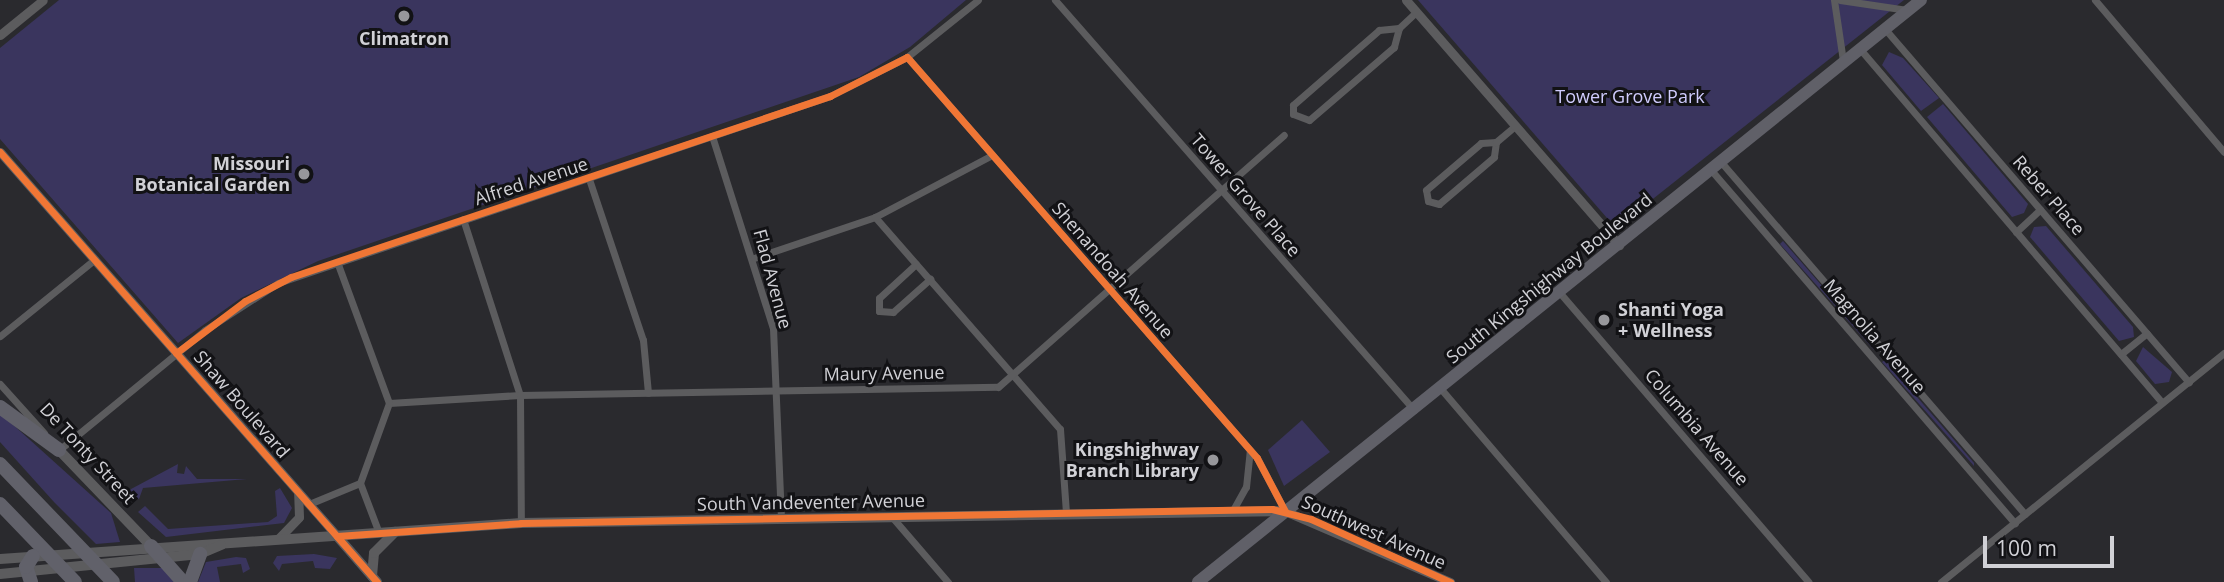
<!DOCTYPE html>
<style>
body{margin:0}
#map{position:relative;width:2224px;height:582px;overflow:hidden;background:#2a2a2e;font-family:"Open Sans",sans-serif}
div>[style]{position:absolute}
.green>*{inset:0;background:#3a355e}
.minor>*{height:7px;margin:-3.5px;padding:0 3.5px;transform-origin:3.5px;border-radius:3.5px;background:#5c5c5e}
.tertiary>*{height:9px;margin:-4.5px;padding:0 4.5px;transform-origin:4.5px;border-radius:4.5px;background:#5c5c5e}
.secondary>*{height:10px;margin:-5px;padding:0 5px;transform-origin:5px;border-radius:5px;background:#5c5c5e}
.primary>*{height:12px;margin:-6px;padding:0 6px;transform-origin:6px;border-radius:6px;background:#606068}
.motorway>*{height:14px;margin:-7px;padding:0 7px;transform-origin:7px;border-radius:7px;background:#61616a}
.cycleway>*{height:7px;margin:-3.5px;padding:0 3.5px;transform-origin:3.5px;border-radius:3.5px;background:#f07635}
.dots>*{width:19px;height:19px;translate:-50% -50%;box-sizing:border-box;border:4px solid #121215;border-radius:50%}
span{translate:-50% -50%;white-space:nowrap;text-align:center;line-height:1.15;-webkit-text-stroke:6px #121215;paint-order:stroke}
.poi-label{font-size:18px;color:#d1d1d6;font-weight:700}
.right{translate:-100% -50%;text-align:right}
.left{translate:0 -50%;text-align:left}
.park-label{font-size:18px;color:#d0ccfe}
.street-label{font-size:18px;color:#d1d1d6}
.scale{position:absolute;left:1983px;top:536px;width:131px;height:32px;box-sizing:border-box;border:4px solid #d1d1d6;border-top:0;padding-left:9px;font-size:21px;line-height:24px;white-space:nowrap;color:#d1d1d6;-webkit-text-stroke:5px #121215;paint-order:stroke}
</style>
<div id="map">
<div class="green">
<div style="clip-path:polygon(59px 0,966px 0,910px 47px,859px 77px,318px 261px,241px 298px,178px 343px,0 139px,0 48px)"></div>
<div style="clip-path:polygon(1418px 0,1904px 0,1620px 225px,1607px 218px)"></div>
<div style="clip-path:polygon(1889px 52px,1903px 58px,1939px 98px,1921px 111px,1882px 65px)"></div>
<div style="clip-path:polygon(1943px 104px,2028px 204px,2024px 213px,2012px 217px,1927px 117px)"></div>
<div style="clip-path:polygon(2046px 226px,2133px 327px,2134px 337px,2119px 341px,2030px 237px,2034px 227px)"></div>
<div style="clip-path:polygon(1783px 241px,1875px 347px,1874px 350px,1780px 244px)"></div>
<div style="clip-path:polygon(2143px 347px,2172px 372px,2169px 382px,2155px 384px,2136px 361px)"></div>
<div style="clip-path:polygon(1885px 360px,1974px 463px,1974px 466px,1882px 362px)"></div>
<div style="clip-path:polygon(0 413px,111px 513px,120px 542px,96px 544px,54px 502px,0 442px)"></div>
<div style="clip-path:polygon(1302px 420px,1330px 452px,1284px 486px,1268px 450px)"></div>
<div style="clip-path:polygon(178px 464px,177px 473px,184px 474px,186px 466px,197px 479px,247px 479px,143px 488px,139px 499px,116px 497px)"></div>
<div style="clip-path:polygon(280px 488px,292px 508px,284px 523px,166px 537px,138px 512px,145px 506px,168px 529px,268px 522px,277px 516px,275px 491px)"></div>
<div style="clip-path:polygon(314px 554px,337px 558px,330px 569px,315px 568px,313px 561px,282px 564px,279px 571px,273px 563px,277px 556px)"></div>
<div style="clip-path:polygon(236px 557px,246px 558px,250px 569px,243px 573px,241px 564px,217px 567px,220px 582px,198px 582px,206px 562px)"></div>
<div style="clip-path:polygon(134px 568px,162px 568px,174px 582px,135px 582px)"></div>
</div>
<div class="minor">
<div style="left:1055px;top:0;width:545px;rotate:48.79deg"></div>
<div style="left:1834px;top:0;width:62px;rotate:81.6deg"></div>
<div style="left:1840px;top:0;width:68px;rotate:8.5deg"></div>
<div style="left:2095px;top:0;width:199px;rotate:49.7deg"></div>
<div style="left:1399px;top:28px;width:20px;rotate:105deg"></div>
<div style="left:1394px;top:47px;width:112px;rotate:139.3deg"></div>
<div style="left:1309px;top:120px;width:17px;rotate:-159deg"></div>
<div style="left:1293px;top:114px;width:9px;rotate:-90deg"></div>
<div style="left:1293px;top:105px;width:114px;rotate:-41.1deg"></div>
<div style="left:1379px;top:30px;width:20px;rotate:-6deg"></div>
<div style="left:1399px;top:28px;width:23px;rotate:-43deg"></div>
<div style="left:1885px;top:29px;width:466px;rotate:49.3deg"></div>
<div style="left:1860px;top:49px;width:465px;rotate:49.5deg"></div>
<div style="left:907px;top:57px;width:532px;rotate:48.88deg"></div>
<div style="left:1257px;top:458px;width:60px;rotate:62.2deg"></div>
<div style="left:712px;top:136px;width:201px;rotate:72.4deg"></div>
<div style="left:773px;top:328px;width:191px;rotate:87.6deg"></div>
<div style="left:1496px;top:142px;width:15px;rotate:98deg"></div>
<div style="left:1494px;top:157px;width:72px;rotate:139.5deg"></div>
<div style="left:1439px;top:204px;width:11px;rotate:-165deg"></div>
<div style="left:1428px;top:201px;width:11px;rotate:-100deg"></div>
<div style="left:1426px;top:190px;width:72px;rotate:-40.5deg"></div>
<div style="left:1481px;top:143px;width:15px;rotate:-4deg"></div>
<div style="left:1496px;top:142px;width:25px;rotate:-40deg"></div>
<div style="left:1721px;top:162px;width:465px;rotate:49.2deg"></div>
<div style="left:1711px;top:170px;width:466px;rotate:49.3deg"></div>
<div style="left:589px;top:179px;width:170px;rotate:71.5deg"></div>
<div style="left:643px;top:340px;width:53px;rotate:84.6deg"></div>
<div style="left:875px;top:217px;width:281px;rotate:48.9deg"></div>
<div style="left:1060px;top:429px;width:84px;rotate:85.9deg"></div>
<div style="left:463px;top:219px;width:185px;rotate:72.1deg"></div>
<div style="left:520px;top:395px;width:128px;rotate:89.6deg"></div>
<div style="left:2016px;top:232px;width:33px;rotate:-43deg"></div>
<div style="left:754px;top:258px;width:128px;rotate:-18.7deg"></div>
<div style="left:875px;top:217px;width:132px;rotate:-27.9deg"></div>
<div style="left:916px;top:264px;width:50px;rotate:137.4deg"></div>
<div style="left:879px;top:298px;width:13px;rotate:90deg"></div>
<div style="left:879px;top:311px;width:14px;rotate:4deg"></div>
<div style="left:893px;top:312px;width:50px;rotate:-41.7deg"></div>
<div style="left:1560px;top:293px;width:381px;rotate:49.3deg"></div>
<div style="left:0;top:336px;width:122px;rotate:-39deg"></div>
<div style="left:2121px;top:354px;width:33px;rotate:-39deg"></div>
<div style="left:0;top:384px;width:66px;rotate:48.1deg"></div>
<div style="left:1441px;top:389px;width:254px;rotate:49.5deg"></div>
<div style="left:389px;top:403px;width:131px;rotate:-3.5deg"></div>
<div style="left:520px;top:395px;width:478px;rotate:-1deg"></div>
<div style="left:998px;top:387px;width:381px;rotate:-41.4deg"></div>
<div style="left:59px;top:450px;width:189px;rotate:-39.4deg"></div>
<div style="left:205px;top:330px;width:87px;rotate:-32.8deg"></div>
<div style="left:278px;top:283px;width:583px;rotate:-18.71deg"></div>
<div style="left:830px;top:96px;width:86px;rotate:-26.9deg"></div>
<div style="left:907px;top:57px;width:91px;rotate:-38.8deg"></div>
<div style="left:360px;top:483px;width:53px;rotate:69.2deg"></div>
<div style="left:309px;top:504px;width:55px;rotate:-22.4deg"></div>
<div style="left:360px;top:483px;width:85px;rotate:-70.1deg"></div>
<div style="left:389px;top:403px;width:150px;rotate:-110.2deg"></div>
<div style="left:1233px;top:510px;width:26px;rotate:-61deg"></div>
<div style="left:1246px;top:487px;width:36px;rotate:-84deg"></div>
<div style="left:892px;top:517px;width:86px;rotate:49.3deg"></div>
<div style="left:1941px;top:582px;width:364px;rotate:-39deg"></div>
</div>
<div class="tertiary">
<div style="left:1406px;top:0;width:325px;rotate:49deg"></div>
<div style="left:0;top:35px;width:55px;rotate:-39.1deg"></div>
<div style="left:0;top:152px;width:511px;rotate:48.73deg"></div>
<div style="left:1285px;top:511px;width:180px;rotate:23.3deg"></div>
<div style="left:278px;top:539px;width:30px;rotate:-46deg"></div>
<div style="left:299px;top:517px;width:25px;rotate:-92deg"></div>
</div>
<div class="secondary">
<div style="left:59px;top:450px;width:133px;rotate:46.2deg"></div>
<div style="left:337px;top:536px;width:61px;rotate:49deg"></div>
<div style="left:0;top:559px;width:522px;rotate:-3.95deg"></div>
<div style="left:521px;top:523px;width:764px;rotate:-0.9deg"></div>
<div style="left:0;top:574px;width:201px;rotate:-5.7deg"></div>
<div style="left:200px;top:554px;width:23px;rotate:-23deg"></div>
<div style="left:372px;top:576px;width:23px;rotate:-85deg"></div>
<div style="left:374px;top:553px;width:30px;rotate:-45deg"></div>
</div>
<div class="primary">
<div style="left:1198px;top:582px;width:928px;rotate:-38.83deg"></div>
</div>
<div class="motorway">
<div style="left:0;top:407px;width:73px;rotate:36.1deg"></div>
<div style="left:0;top:464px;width:163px;rotate:46.2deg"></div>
<div style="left:0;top:504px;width:108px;rotate:46.1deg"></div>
<div style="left:151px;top:546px;width:48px;rotate:48.4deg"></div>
<div style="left:31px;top:582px;width:16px;rotate:-108deg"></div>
<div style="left:26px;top:567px;width:13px;rotate:-58deg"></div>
<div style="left:190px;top:582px;width:30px;rotate:-70deg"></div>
</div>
<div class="cycleway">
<div style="left:0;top:152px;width:572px;rotate:48.76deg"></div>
<div style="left:176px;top:353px;width:86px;rotate:-37deg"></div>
<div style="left:245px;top:301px;width:52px;rotate:-27.6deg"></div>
<div style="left:291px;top:277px;width:569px;rotate:-18.56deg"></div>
<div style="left:830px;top:96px;width:86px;rotate:-26.9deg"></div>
<div style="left:907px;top:57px;width:532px;rotate:48.88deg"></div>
<div style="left:1257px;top:458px;width:60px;rotate:62.2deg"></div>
<div style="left:337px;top:536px;width:184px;rotate:-4deg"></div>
<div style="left:521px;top:523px;width:751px;rotate:-1.07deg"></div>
<div style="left:1272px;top:509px;width:40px;rotate:14.4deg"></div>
<div style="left:1311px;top:519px;width:153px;rotate:24.4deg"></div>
</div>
<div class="dots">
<div style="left:404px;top:16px;background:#97979b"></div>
<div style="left:304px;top:174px;background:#97979b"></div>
<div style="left:1604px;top:320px;background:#97979b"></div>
<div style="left:1213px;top:460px;background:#97979b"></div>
</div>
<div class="poi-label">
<span style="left:404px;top:38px">Climatron</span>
<span class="right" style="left:290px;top:174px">Missouri<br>Botanical Garden</span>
<span class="left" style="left:1618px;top:320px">Shanti Yoga<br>+ Wellness</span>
<span class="right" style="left:1199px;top:460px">Kingshighway<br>Branch Library</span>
</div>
<div class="park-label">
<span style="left:1630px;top:96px">Tower Grove Park</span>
</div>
<div class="street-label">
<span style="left:531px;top:181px;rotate:-18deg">Alfred Avenue</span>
<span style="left:1246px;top:195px;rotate:49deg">Tower Grove Place</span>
<span style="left:2049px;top:195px;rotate:49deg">Reber Place</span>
<span style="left:1113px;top:270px;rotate:49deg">Shenandoah Avenue</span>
<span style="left:1549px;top:278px;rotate:-39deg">South Kingshighway Boulevard</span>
<span style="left:773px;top:279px;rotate:75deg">Flad Avenue</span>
<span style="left:1875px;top:336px;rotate:49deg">Magnolia Avenue</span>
<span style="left:884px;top:373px;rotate:-1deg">Maury Avenue</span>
<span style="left:242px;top:404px;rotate:49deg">Shaw Boulevard</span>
<span style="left:1697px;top:427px;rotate:49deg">Columbia Avenue</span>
<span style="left:88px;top:453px;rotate:47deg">De Tonty Street</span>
<span style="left:811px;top:502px;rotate:-1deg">South Vandeventer Avenue</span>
<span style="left:1374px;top:532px;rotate:24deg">Southwest Avenue</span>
</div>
<div class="scale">100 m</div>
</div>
